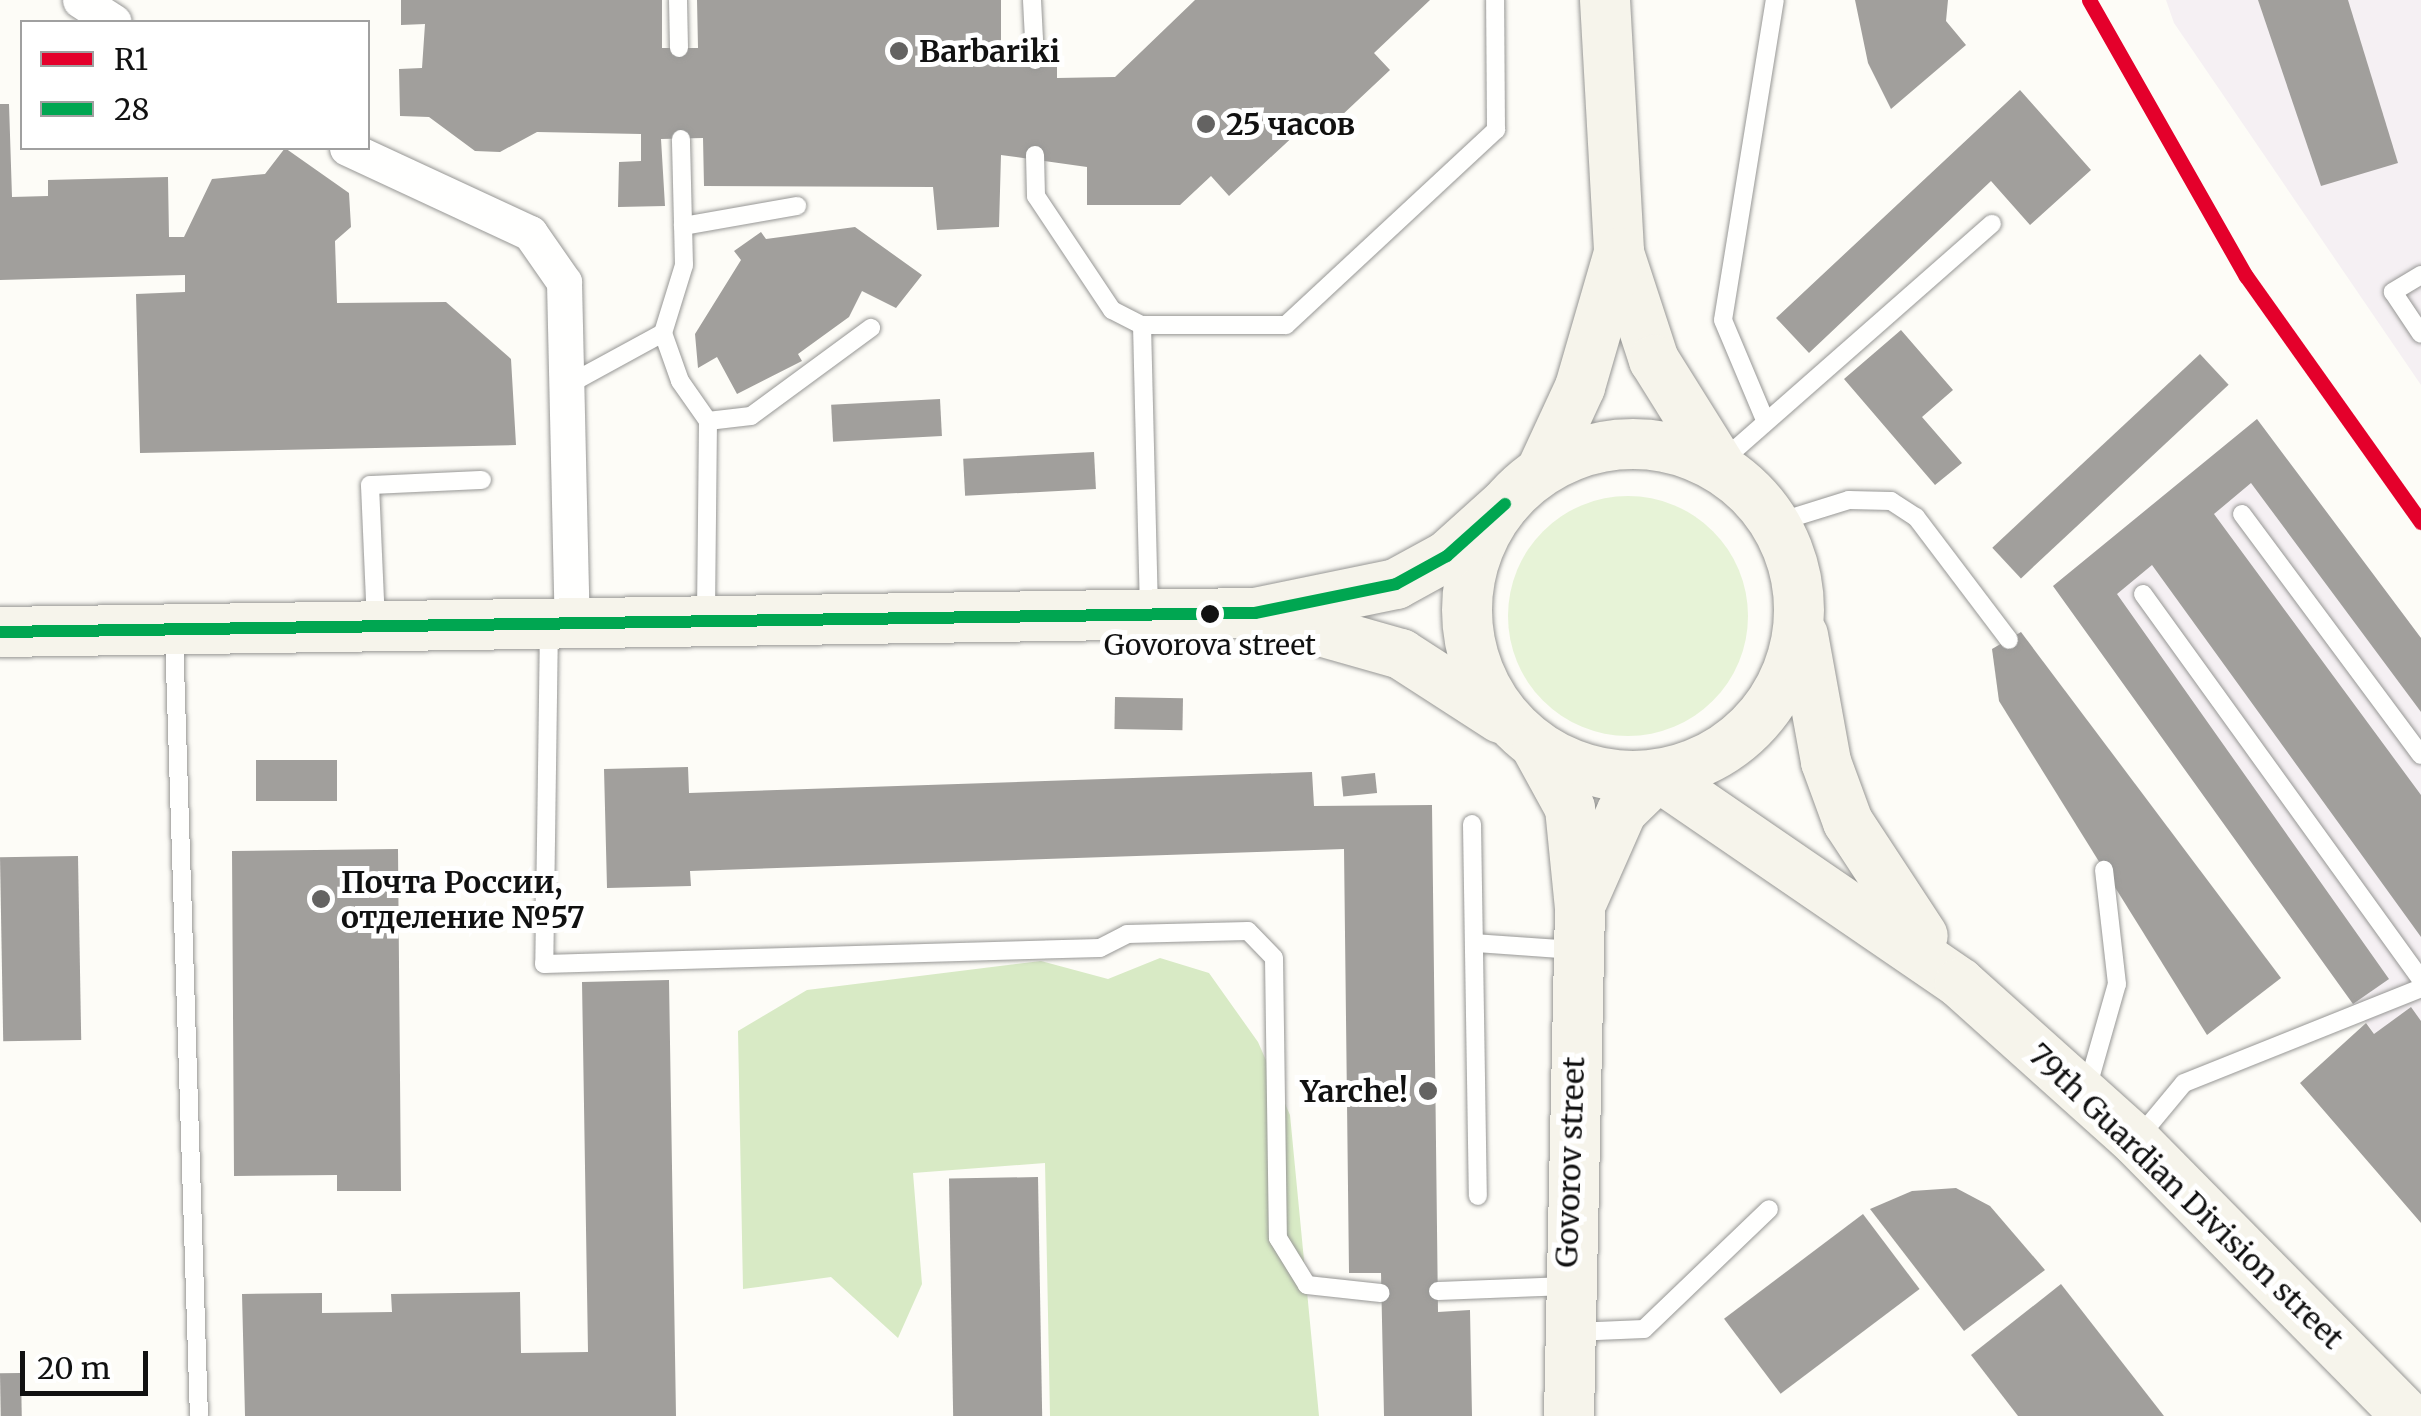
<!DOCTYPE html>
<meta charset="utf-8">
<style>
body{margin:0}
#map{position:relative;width:2421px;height:1416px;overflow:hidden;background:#fdfcf7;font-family:Merriweather,serif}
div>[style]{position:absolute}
.industrial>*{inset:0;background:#f5f0f3}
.green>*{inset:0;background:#e7f3d7}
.round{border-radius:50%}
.forest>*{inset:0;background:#d8eac5}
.building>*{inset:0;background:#a19f9c;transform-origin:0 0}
.roads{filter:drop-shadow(0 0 2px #979795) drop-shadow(0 0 2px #979795)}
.lane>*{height:18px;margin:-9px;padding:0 9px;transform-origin:9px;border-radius:9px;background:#fffffe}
.street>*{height:35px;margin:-17.5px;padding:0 17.5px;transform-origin:17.5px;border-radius:17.5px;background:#fffffe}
.secondary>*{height:50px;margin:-25px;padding:0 25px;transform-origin:25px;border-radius:25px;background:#f6f4eb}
.secondary>.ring{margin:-25px;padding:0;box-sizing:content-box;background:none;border:50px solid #f6f4eb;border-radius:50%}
.bus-1>*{height:12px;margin:-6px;padding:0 6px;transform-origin:6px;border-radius:6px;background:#00a651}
.rail-1>*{height:15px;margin:-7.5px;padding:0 7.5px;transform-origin:7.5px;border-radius:7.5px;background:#e4002b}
.dots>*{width:28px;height:28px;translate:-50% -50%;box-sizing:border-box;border:5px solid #fff;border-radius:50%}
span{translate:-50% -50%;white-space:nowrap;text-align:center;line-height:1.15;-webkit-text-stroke:10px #fff;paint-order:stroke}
.bus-label{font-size:28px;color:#111}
.poi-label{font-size:30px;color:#111;font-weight:700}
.left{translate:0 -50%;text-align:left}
.right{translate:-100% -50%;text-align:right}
.street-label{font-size:30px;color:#111}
.legend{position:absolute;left:20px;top:20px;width:350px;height:130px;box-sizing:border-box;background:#fff;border:2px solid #a0a0a0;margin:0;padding:12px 18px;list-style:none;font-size:30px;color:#111}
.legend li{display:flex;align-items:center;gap:20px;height:50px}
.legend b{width:50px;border:2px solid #a0a0a0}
.scale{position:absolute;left:20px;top:1351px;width:128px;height:45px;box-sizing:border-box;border:5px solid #111;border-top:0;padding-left:12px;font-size:30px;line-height:35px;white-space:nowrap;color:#111;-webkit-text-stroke:8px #fff;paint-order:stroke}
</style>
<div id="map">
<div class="industrial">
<div style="clip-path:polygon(2166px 0,2421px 0,2421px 385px,2174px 23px)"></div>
<div style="clip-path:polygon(2257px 419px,2421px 638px,2421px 1099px,2053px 586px)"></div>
</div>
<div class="green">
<div class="round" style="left:1508px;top:496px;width:240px;height:240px"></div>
</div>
<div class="forest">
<div style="clip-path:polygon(1160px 958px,1209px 973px,1258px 1042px,1290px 1115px,1319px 1416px,1050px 1416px,1045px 1163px,913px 1173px,922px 1284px,898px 1338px,831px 1277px,743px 1289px,738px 1031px,807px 990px,1041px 961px,1108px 979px)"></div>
</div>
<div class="building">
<div style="clip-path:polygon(401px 0,662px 0,662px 48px,698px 48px,697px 0,1001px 0,1001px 60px,1057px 60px,1057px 78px,1115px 77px,1195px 0,1430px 0,1374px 53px,1390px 70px,1324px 132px,1312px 119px,1229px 196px,1211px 176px,1180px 205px,1087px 205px,1087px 167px,1001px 155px,999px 227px,937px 230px,933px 187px,704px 186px,703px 138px,661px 139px,665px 206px,618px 207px,619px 162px,641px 161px,641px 134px,537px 132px,500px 152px,475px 151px,429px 117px,400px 116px,399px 69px,422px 68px,425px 24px,401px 25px)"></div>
<div style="clip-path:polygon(1855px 0,1948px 0,1946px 21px,1966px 45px,1891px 109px,1868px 63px)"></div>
<div style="clip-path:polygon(2258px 0,2348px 0,2398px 163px,2321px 186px)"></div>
<div style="clip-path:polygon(2020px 90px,2091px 170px,2030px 225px,1991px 181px,1809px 353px,1776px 318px)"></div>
<div style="clip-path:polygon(0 104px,9px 104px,12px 197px,48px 196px,48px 180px,168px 177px,169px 237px,184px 237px,212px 179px,265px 174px,285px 148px,349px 193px,351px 227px,335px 241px,337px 303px,446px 302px,511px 359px,516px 445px,140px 453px,136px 294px,185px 292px,185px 275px,0 280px)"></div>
<div style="clip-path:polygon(855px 227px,922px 275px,896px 308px,862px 291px,849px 317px,798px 354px,802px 361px,737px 394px,717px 357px,698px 368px,695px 334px,741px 260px,734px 251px,761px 232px,766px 239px)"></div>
<div style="clip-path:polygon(1901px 330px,1953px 390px,1922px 417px,1962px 463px,1935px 485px,1844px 379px)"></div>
<div style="left:2200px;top:354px;width:42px;height:284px;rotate:47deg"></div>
<div style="left:940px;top:399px;width:37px;height:109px;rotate:87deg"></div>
<div style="clip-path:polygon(2257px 419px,2421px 638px,2421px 712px,2251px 483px,2214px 514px,2421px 795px,2421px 937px,2152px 565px,2117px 594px,2389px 979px,2353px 1004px,2053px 586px)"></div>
<div style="left:1094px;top:452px;width:37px;height:131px;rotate:87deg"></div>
<div style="clip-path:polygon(2021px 632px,2281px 978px,2207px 1035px,1999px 701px,1992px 649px)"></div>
<div style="left:1115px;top:697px;width:68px;height:32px;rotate:1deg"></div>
<div style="left:337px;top:760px;width:41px;height:81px;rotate:90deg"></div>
<div style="clip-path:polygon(688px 767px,689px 793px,1312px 772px,1314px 806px,1432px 805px,1438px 1312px,1470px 1310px,1472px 1416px,1384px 1416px,1381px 1273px,1349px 1273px,1344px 849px,690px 871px,691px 886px,607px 888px,604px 769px)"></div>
<div style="left:1375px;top:773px;width:20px;height:34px;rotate:84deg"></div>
<div style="clip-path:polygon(398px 849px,401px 1191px,337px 1191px,337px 1175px,234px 1176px,232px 851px)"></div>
<div style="left:78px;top:856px;width:184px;height:78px;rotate:89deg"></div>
<div style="clip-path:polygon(669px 980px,676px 1416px,245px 1416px,242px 1294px,322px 1293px,322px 1313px,392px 1312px,391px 1294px,520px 1292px,521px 1353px,588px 1352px,582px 982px)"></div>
<div style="clip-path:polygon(2411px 1007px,2421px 1021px,2421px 1223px,2300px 1083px,2366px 1023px,2374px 1034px)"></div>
<div style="left:1038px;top:1177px;width:239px;height:89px;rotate:89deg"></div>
<div style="clip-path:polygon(1956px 1188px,1990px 1206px,2045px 1270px,1964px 1331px,1870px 1209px,1912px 1191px)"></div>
<div style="left:1863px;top:1214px;width:94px;height:174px;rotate:53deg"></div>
<div style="clip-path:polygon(2061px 1284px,2164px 1416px,2018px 1416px,1971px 1355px)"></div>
<div style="left:21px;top:1373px;width:43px;height:21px;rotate:89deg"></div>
</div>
<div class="roads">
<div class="lane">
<div style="left:678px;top:0;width:48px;rotate:88.8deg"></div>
<div style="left:1032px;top:0;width:60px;rotate:87.1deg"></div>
<div style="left:1035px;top:155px;width:41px;rotate:88.6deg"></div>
<div style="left:1036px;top:196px;width:137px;rotate:56.3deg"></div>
<div style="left:1112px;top:310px;width:34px;rotate:27deg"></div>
<div style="left:1142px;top:325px;width:144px"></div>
<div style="left:1286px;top:325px;width:287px;rotate:-42.9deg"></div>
<div style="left:1496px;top:130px;width:130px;rotate:-90.4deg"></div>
<div style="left:683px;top:226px;width:116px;rotate:-10deg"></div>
<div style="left:2421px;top:275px;width:33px;rotate:149deg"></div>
<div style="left:2393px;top:292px;width:50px;rotate:56.3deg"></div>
<div style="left:1142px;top:325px;width:284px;rotate:88.6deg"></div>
<div style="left:663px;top:333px;width:51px;rotate:70.5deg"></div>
<div style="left:680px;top:381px;width:49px;rotate:55deg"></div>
<div style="left:708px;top:421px;width:195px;rotate:90.6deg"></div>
<div style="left:573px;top:382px;width:102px;rotate:-28.6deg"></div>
<div style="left:663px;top:333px;width:71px;rotate:-72.8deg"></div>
<div style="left:684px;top:265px;width:126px;rotate:-91.4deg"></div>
<div style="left:1765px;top:420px;width:108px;rotate:-112.8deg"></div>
<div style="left:1723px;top:320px;width:324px;rotate:-80.8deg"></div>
<div style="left:708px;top:421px;width:43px;rotate:-6.6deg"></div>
<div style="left:751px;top:416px;width:149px;rotate:-36.3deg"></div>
<div style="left:1723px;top:460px;width:358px;rotate:-41.3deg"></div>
<div style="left:2242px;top:514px;width:300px;rotate:53.4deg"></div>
<div style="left:1775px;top:523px;width:77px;rotate:-17.3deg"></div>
<div style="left:1849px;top:500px;width:42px;rotate:1.4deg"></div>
<div style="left:1891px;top:501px;width:30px;rotate:33deg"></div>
<div style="left:1916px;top:517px;width:154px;rotate:52.9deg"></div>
<div style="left:2143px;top:594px;width:475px;rotate:54.2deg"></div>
<div style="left:376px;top:623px;width:138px;rotate:-92.5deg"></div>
<div style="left:370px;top:485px;width:112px;rotate:-2.6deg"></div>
<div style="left:549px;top:625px;width:339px;rotate:90.8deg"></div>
<div style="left:544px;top:964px;width:556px;rotate:-1.65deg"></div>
<div style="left:1100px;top:948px;width:30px;rotate:-27deg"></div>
<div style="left:1127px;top:934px;width:121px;rotate:-1.4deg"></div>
<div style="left:1248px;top:931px;width:37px;rotate:46deg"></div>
<div style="left:1274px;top:958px;width:280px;rotate:89.2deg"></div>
<div style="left:1278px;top:1238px;width:55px;rotate:58.3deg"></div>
<div style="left:1307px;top:1285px;width:74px;rotate:6.2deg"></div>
<div style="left:174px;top:635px;width:781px;rotate:88.17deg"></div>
<div style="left:1472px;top:824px;width:372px;rotate:89.1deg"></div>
<div style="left:1475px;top:943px;width:101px;rotate:4deg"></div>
<div style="left:2087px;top:1089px;width:109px;rotate:-74.1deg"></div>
<div style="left:2117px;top:984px;width:115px;rotate:-96.5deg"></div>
<div style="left:2139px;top:1137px;width:70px;rotate:-50.2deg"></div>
<div style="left:2184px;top:1083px;width:255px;rotate:-21.8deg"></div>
<div style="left:1438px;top:1291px;width:129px;rotate:-2.2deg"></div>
<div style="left:1573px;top:1332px;width:71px;rotate:-2.4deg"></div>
<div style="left:1644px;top:1329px;width:173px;rotate:-43.8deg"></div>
</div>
<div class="street">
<div style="left:80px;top:0;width:40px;rotate:32.9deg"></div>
<div style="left:347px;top:148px;width:202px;rotate:24.9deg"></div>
<div style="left:530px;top:233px;width:60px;rotate:55.2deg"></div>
<div style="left:564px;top:282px;width:341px;rotate:88.7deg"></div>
</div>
<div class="secondary">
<div style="left:1605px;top:0;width:253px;rotate:86.8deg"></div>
<div style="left:1619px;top:253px;width:113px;rotate:71.9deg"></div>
<div style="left:1654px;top:360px;width:123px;rotate:58deg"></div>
<div class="ring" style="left:1467px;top:444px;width:282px;height:282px"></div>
<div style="left:1544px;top:465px;width:86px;rotate:-65.2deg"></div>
<div style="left:1580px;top:387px;width:140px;rotate:-73.8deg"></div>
<div style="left:1274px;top:618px;width:132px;rotate:15.8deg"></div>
<div style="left:1401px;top:654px;width:118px;rotate:32.9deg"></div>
<div style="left:0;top:632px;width:1255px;rotate:-0.87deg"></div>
<div style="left:1255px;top:613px;width:144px;rotate:-11.6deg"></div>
<div style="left:1396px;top:584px;width:58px;rotate:-28.8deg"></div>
<div style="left:1447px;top:556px;width:78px;rotate:-41.9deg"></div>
<div style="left:1803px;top:635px;width:129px;rotate:79.7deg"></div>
<div style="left:1826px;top:762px;width:64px;rotate:69.9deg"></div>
<div style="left:1848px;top:822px;width:136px;rotate:56.7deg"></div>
<div style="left:1537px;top:748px;width:68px;rotate:61.2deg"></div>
<div style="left:1570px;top:808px;width:100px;rotate:84.3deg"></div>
<div style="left:1580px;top:908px;width:508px;rotate:91.24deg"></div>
<div style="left:1658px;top:776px;width:366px;rotate:34.4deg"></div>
<div style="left:1960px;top:983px;width:237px;rotate:41.9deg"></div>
<div style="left:2136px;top:1141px;width:386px;rotate:45.4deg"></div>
<div style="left:1583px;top:899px;width:96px;rotate:-66.1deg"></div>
<div style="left:1622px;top:811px;width:50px;rotate:-44.2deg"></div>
</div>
</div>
<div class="bus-1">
<div style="left:0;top:632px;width:1255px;rotate:-0.87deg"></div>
<div style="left:1255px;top:613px;width:144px;rotate:-11.6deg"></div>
<div style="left:1396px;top:584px;width:58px;rotate:-28.8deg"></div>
<div style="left:1447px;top:556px;width:78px;rotate:-41.9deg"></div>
</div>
<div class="rail-1">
<div style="left:2089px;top:0;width:318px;rotate:60.4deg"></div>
<div style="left:2246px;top:276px;width:302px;rotate:54.6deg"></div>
</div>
<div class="dots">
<div style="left:899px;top:51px;background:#646362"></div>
<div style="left:1206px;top:124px;background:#646362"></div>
<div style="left:1210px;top:614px;background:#111"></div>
<div style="left:321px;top:899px;background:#646362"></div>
<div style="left:1428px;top:1091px;background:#646362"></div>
</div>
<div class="bus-label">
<span style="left:1210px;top:645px">Govorova street</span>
</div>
<div class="poi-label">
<span class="left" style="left:919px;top:51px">Barbariki</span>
<span class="left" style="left:1226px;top:124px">25 часов</span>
<span class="left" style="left:341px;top:899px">Почта России,<br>отделение №57</span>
<span class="right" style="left:1408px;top:1091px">Yarche!</span>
</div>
<div class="street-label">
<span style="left:1570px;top:1162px;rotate:-88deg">Govorov street</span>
<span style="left:2186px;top:1196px;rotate:44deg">79th Guardian Division street</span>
</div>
<ul class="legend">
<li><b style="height:12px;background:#e4002b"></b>R1</li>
<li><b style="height:12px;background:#00a651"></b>28</li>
</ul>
<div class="scale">20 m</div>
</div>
